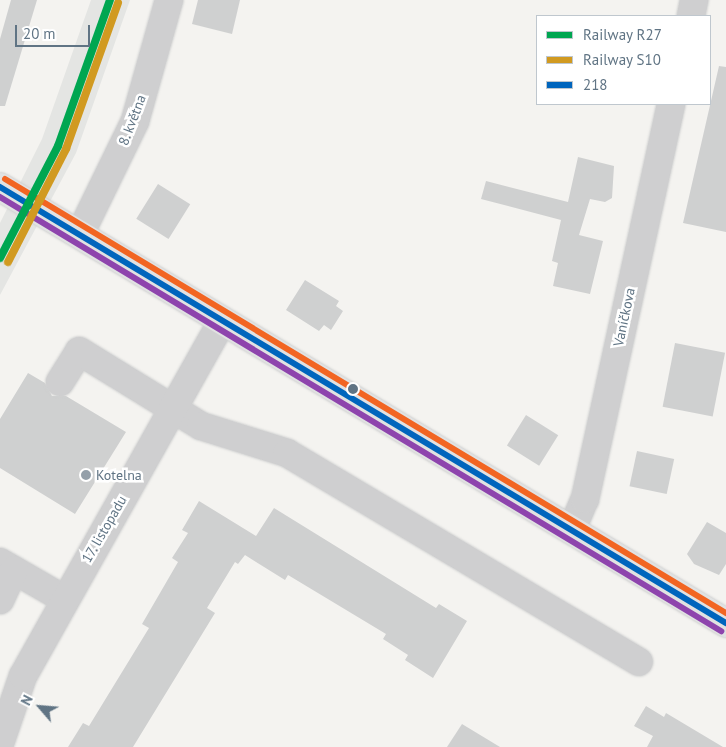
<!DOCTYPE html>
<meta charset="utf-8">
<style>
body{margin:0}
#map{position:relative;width:726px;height:747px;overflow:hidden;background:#f4f3f0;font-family:"PT Sans",sans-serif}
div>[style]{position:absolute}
.built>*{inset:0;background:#e4e5e3}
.building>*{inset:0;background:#cfd0d0;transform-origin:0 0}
.roads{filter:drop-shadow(0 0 1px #cfd0d0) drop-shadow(0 0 1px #cfd0d0)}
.minor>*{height:28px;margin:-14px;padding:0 14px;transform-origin:14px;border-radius:14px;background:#cfcfd0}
.major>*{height:28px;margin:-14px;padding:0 14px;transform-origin:14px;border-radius:14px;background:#e1e2e2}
.bus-1>*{height:6px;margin:-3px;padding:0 3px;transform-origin:3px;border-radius:3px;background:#0065bd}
.bus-2>*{height:6px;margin:-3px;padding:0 3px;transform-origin:3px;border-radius:3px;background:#8e44ad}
.bus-3>*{height:6px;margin:-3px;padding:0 3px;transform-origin:3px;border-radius:3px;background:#f26522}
.rail-1>*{height:8px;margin:-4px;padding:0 4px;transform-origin:4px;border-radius:4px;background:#00a651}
.rail-2>*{height:8px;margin:-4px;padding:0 4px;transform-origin:4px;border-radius:4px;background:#d19a21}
.dots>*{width:14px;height:14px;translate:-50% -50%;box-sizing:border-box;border:2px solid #fff;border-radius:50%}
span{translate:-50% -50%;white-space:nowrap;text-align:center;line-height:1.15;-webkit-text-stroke:5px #fff;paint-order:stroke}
.street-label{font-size:14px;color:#607484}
.poi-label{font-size:14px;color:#607484}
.left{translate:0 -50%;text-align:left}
.legend{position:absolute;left:536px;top:15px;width:175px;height:90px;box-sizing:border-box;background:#fff;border:1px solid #bfc7ce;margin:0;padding:6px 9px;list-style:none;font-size:15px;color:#607484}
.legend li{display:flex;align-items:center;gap:10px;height:25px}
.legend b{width:25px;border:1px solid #bfc7ce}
.north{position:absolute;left:15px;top:682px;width:50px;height:50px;-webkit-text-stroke:4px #fff;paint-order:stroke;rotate:297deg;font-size:14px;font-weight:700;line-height:20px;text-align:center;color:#607484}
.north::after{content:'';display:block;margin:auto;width:18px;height:22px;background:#607484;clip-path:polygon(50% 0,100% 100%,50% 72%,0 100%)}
.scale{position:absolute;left:15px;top:25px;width:75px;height:22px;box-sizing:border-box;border:2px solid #607484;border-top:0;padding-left:6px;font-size:15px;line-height:18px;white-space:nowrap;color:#607484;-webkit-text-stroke:4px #fff;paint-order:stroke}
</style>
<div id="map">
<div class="built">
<div style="clip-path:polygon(91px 0,130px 0,76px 153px,0 295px,0 223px,42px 139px)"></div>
</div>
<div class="building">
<div style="clip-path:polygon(11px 0,37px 0,5px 106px,0 106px,0 39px)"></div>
<div style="clip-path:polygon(198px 0,240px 0,232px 34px,192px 24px)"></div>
<div style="clip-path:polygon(719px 66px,726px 67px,726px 232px,683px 223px)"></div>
<div style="clip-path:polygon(578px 157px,614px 166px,612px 198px,605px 202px,590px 199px,579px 235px,603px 241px,590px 294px,553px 286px,558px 263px,552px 261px,561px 220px,481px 199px,486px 181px,568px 202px)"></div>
<div style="left:158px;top:184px;width:38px;height:41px;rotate:32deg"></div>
<div style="clip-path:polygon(305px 280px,339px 301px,336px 306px,343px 311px,331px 330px,324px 325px,319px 331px,286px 310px)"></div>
<div style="left:675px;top:343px;width:51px;height:65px;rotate:11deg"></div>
<div style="clip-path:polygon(28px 373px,45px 383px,52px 396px,66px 396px,126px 432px,75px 514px,0 468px,0 419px)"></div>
<div style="left:526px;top:415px;width:38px;height:36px;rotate:32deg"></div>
<div style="left:637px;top:451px;width:38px;height:36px;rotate:12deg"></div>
<div style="clip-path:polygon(199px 501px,256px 536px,274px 508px,436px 608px,439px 604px,467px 621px,433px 678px,405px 660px,408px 655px,383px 639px,386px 634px,288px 575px,285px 580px,245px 555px,238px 564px,235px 562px,207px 608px,215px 613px,133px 747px,68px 747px,83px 723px,89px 726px,149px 628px,142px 624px,178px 562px,172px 558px,188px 533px,182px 530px)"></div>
<div style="clip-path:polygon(707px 522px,726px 533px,726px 564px,719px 575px,694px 564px,687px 554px)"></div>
<div style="clip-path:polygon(646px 706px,664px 717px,666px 713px,723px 747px,647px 747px,653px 736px,634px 726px)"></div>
<div style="clip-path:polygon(462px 724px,500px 747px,447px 747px)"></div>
</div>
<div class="roads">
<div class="minor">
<div style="left:691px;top:16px;width:16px;rotate:-79deg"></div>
<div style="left:80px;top:234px;width:126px;rotate:-64deg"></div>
<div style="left:135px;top:121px;width:126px;rotate:-74.3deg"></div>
<div style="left:60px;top:382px;width:36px;rotate:-58deg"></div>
<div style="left:79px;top:351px;width:143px;rotate:31.6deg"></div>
<div style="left:201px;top:426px;width:90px;rotate:17.4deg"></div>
<div style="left:287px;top:453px;width:409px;rotate:30.7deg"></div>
<div style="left:572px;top:529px;width:33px;rotate:-67deg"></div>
<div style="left:585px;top:499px;width:404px;rotate:-77.7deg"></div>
<div style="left:0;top:562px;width:74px;rotate:30deg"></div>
<div style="left:0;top:600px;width:33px;rotate:-65deg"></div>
<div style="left:0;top:743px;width:71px;rotate:-71.1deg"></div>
<div style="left:23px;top:676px;width:407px;rotate:-60.7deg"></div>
</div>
<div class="major">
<div style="left:0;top:187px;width:847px;rotate:30.99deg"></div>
</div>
</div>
<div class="bus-1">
<div style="left:0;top:187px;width:847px;rotate:30.99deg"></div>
</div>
<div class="bus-2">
<div style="left:0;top:197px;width:842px;rotate:31.05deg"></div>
</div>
<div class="bus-3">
<div style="left:5px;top:179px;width:842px;rotate:31.05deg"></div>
</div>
<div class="rail-1">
<div style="left:0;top:258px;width:126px;rotate:-62.6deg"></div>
<div style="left:58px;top:146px;width:155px;rotate:-70.4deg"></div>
</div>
<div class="rail-2">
<div style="left:8px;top:262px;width:127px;rotate:-62.8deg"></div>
<div style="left:66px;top:149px;width:155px;rotate:-70.4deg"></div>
</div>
<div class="dots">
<div style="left:353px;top:389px;background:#607484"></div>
<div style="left:86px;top:475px;background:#94a0aa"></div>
</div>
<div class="street-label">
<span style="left:132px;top:120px;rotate:-69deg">8. května</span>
<span style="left:624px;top:317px;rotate:-78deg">Vaníčkova</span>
<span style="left:104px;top:529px;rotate:-60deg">17. listopadu</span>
</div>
<div class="poi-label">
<span class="left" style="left:96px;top:475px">Kotelna</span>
</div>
<ul class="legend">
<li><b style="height:6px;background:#00a651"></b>Railway R27</li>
<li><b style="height:6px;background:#d19a21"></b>Railway S10</li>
<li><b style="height:6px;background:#0065bd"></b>218</li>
</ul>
<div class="north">N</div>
<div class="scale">20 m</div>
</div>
